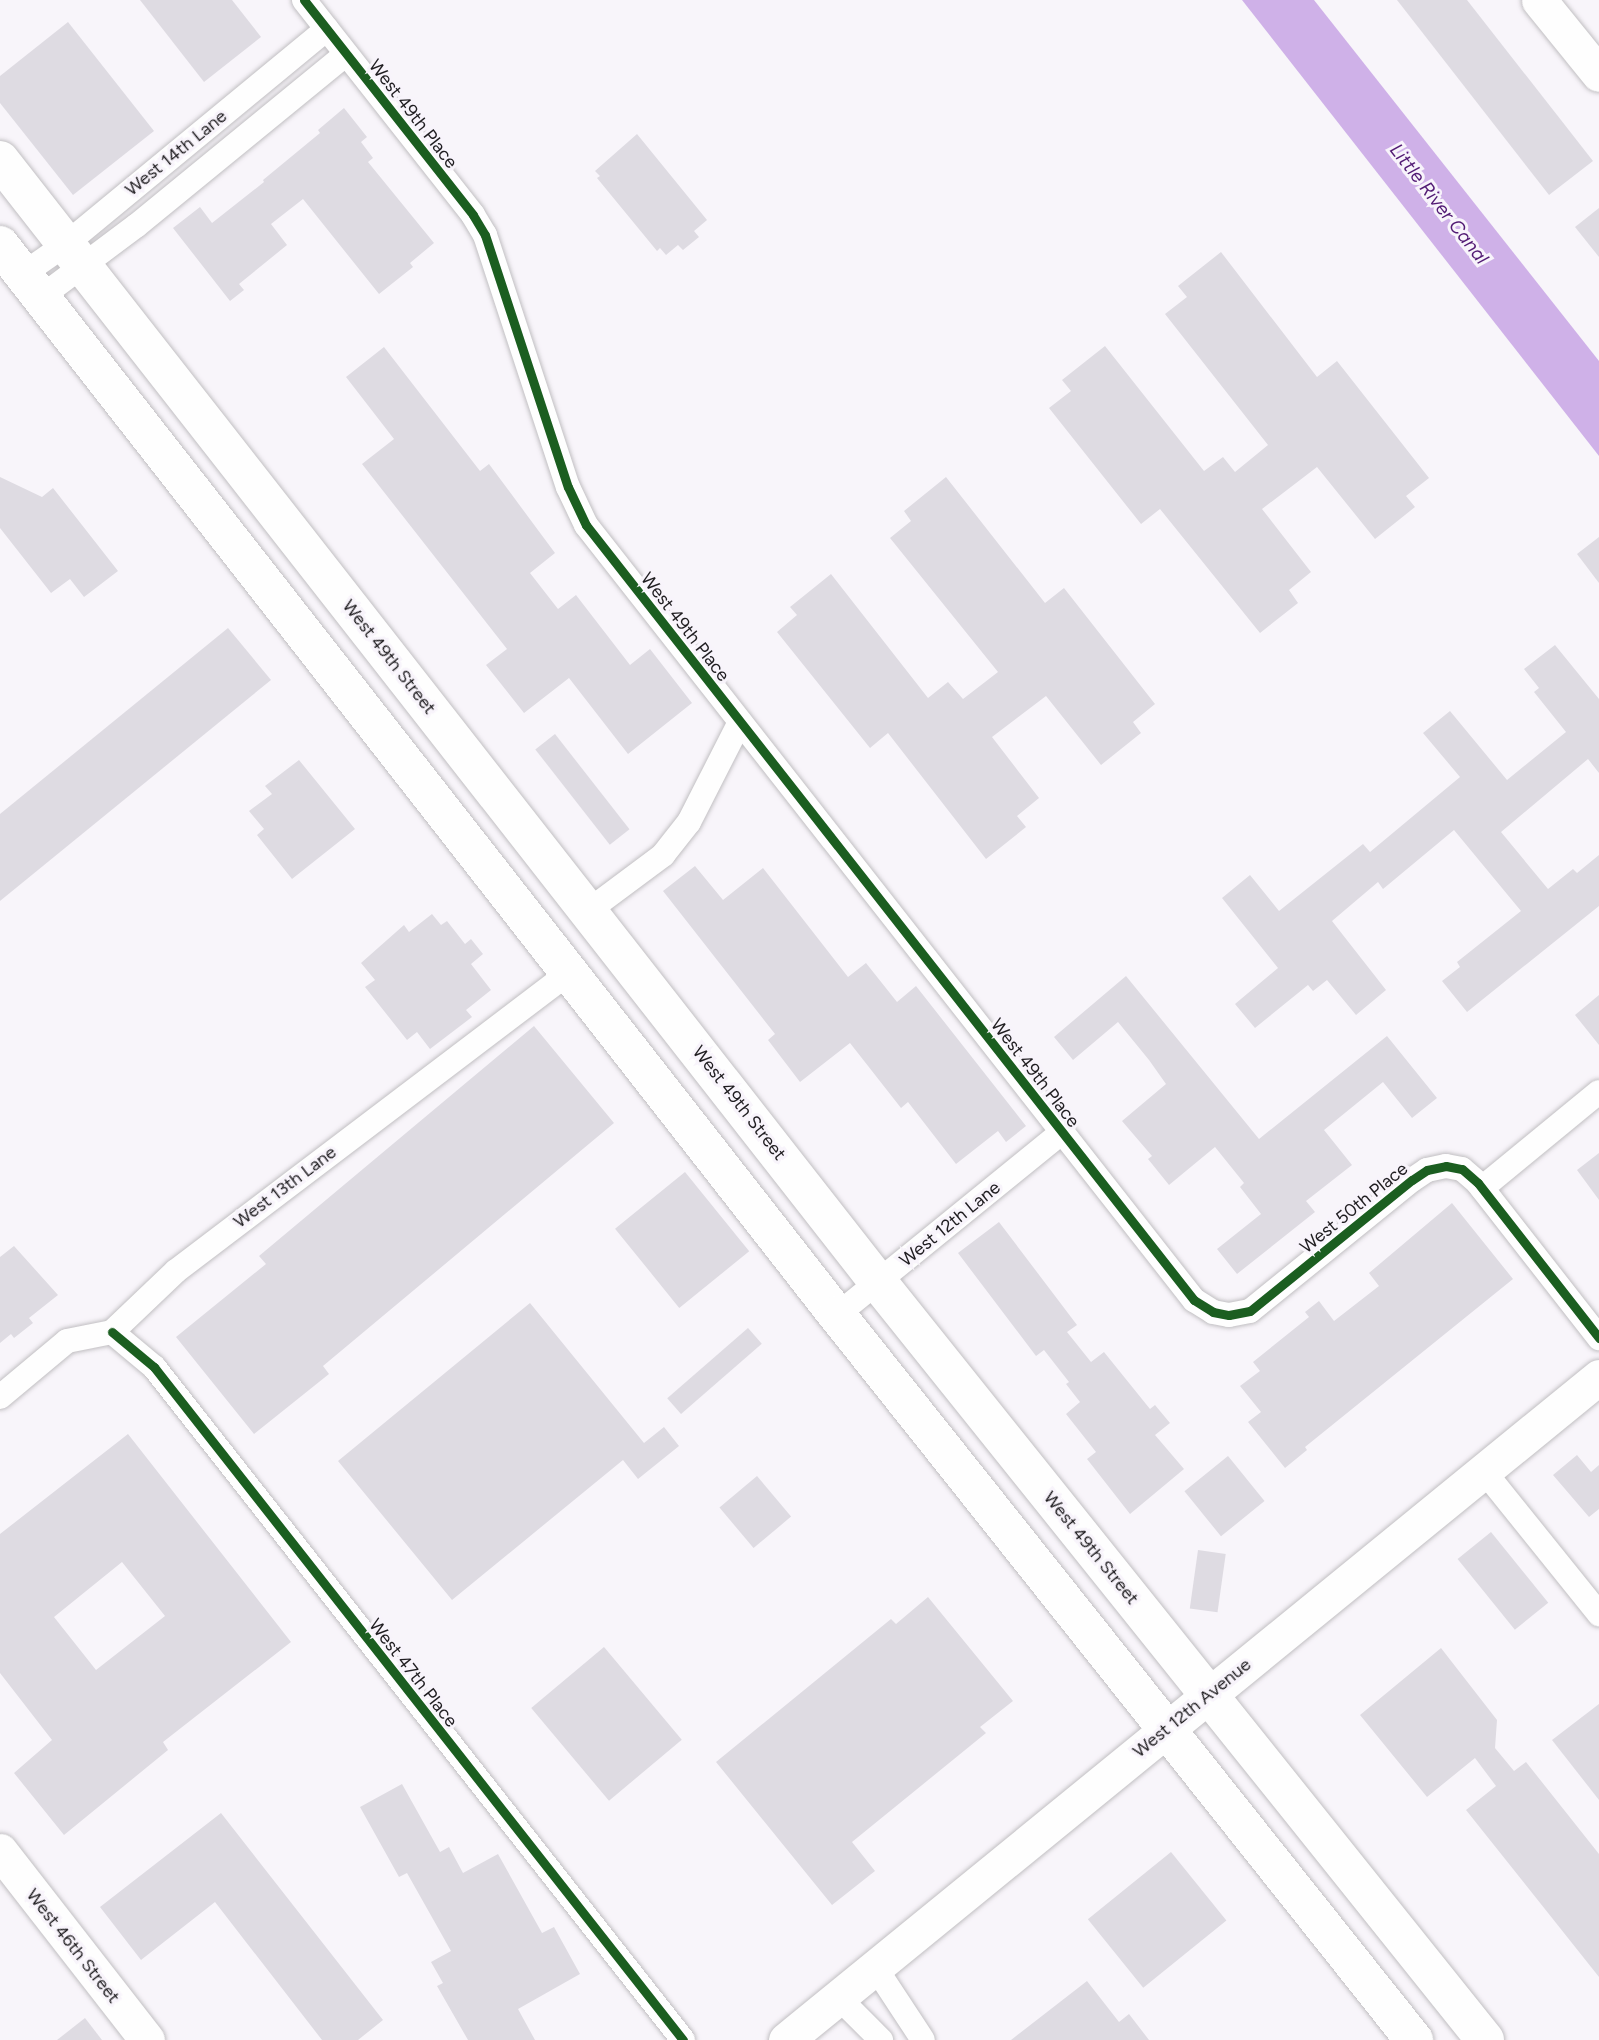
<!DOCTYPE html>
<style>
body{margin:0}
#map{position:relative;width:1599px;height:2040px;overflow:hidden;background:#f8f5fa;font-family:Figtree,sans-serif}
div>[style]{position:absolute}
.water>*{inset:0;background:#cfb1e8}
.building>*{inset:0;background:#dedbe2;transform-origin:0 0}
.roads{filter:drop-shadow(0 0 2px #c1bfc2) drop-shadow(0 0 2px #c1bfc2)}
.street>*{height:24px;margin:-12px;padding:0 12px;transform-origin:12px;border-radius:12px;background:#fefefe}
.secondary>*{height:35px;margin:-17.5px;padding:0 17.5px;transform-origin:17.5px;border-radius:17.5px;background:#fefefe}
.primary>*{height:38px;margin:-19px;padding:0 19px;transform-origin:19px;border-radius:19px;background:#fefefe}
.cycleway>*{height:9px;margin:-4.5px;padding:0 4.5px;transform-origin:4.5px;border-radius:4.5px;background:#1b5e20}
span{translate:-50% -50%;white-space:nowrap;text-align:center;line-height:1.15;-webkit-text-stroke:6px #f8f4fb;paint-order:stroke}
.street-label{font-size:18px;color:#1f1d20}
.water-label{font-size:19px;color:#521a74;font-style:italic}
</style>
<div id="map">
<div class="water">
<div style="clip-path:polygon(1242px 0,1314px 0,1599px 361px,1599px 456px)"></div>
</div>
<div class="building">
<div style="clip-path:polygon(140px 0,232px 0,261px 37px,204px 82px)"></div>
<div style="clip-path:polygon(1397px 0,1467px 0,1593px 161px,1549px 195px)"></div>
<div style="clip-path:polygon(68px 22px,154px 131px,73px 195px,0 103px,0 76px)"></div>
<div style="clip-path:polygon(344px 108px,367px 137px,361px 142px,373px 158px,368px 162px,434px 243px,410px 263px,413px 267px,379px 294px,303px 199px,271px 224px,287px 245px,239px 284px,244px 290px,230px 301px,173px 228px,200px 207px,212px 223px,264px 182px,263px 180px,320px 133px,318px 130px)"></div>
<div style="clip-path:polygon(637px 134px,707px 220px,694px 231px,699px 237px,683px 250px,678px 245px,666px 255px,660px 248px,657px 251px,597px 178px,600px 176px,595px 171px)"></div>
<div style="clip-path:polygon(1599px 208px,1599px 257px,1575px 227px)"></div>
<div style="clip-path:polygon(1221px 252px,1317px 377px,1337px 361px,1429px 478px,1406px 496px,1415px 507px,1375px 539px,1317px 467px,1262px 509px,1311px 572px,1289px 590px,1298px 603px,1260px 633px,1160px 509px,1141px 524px,1049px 408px,1071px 391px,1062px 380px,1105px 346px,1204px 471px,1223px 457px,1235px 472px,1268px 445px,1165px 314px,1187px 297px,1178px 286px)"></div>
<div style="clip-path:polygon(384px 347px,480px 471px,489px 464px,555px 553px,530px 573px,558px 609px,576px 595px,630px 665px,650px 649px,692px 703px,628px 754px,569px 678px,524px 713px,486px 665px,507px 649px,362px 464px,394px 439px,346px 377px)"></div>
<div style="clip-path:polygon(0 477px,42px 497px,53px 488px,118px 571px,84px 597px,70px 579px,51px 593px,0 528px)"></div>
<div style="clip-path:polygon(946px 477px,1045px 603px,1064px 588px,1155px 704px,1133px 722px,1141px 733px,1101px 765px,1046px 696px,992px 737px,1039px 798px,1017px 816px,1026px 827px,986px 859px,888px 733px,870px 748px,777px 632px,797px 615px,790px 607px,831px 574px,928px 698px,948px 682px,963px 699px,998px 672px,890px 538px,911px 521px,904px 511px)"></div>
<div style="clip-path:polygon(1599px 537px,1599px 583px,1577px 554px)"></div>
<div style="clip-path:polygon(228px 628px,271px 680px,0 901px,0 814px)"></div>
<div style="clip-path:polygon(1555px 645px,1599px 699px,1599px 773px,1588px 759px,1501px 832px,1548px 889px,1573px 869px,1577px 873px,1599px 855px,1599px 906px,1467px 1012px,1442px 981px,1460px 967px,1457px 962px,1521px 911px,1454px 830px,1383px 889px,1378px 882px,1332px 921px,1386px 990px,1356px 1015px,1327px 980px,1313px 991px,1308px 985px,1255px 1028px,1235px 1004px,1278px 968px,1222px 898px,1250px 875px,1279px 911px,1363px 844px,1370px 852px,1460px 777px,1423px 733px,1450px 711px,1507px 780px,1566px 732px,1534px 692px,1539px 688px,1524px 669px)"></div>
<div style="left:555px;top:734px;width:121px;height:25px;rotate:52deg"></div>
<div style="clip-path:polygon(299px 760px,355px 829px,292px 879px,257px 835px,264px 829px,249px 811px,272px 794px,265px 786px)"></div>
<div style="clip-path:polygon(695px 866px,723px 900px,763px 868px,848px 977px,866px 963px,897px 1002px,916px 986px,1026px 1126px,1006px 1142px,998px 1131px,956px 1164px,908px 1102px,901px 1108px,850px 1043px,800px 1082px,768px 1040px,775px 1034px,663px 891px)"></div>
<div style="clip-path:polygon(432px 914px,441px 925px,447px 921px,465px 944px,471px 939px,483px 954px,471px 964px,491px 990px,466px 1010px,472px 1017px,430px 1049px,417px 1032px,407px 1040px,365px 987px,375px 980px,361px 963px,404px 925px,409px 932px)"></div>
<div style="clip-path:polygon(1126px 976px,1259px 1139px,1387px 1036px,1437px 1098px,1412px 1118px,1383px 1082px,1324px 1130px,1352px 1165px,1306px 1201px,1315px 1212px,1237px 1274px,1217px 1249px,1261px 1214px,1240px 1187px,1244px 1183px,1215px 1147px,1169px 1185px,1148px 1159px,1152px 1156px,1122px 1121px,1166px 1084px,1149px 1060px,1118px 1022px,1073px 1060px,1054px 1037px)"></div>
<div style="clip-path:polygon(1599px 995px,1599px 1045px,1575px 1015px)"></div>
<div style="clip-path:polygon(534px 1026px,614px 1123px,323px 1366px,329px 1374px,254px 1434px,176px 1337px,266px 1264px,259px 1256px)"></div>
<div style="clip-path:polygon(1599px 1153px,1599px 1200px,1577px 1170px)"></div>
<div style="left:685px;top:1172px;width:102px;height:90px;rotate:51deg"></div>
<div style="clip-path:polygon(1452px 1203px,1513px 1279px,1305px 1447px,1307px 1450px,1285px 1468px,1248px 1422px,1261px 1412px,1240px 1386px,1260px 1371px,1253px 1362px,1309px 1317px,1305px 1312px,1319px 1301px,1334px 1321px,1379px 1286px,1369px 1273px)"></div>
<div style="clip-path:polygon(999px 1222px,1077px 1325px,1067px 1332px,1091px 1362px,1104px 1352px,1150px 1409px,1155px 1405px,1170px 1423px,1155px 1435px,1184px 1469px,1130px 1514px,1087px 1459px,1096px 1452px,1066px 1414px,1080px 1402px,1066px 1384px,1069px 1382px,1044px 1350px,1036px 1356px,958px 1253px)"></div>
<div style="clip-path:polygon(14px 1246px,58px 1295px,29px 1318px,33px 1323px,14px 1338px,11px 1334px,0 1343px,0 1257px)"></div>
<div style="clip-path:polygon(530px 1303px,644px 1443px,664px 1427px,679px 1446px,638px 1479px,623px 1460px,452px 1600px,338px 1461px)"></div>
<div style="left:748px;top:1328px;width:21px;height:107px;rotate:49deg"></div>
<div style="clip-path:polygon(evenodd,128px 1434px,291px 1642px,163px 1742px,168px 1750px,64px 1835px,14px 1773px,52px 1740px,0 1673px,0 1534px,128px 1434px,122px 1562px,165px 1616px,96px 1670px,54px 1617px,122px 1562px)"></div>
<div style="clip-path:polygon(1577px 1455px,1591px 1472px,1599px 1465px,1599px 1509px,1589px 1517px,1553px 1475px)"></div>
<div style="left:1228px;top:1456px;width:58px;height:56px;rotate:51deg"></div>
<div style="left:757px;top:1476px;width:53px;height:49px;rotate:50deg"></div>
<div style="left:1491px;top:1532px;width:91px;height:43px;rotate:51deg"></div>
<div style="left:1198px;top:1550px;width:28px;height:59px;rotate:8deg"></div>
<div style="clip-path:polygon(928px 1597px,1013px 1701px,980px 1727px,986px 1733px,852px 1842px,875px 1871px,832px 1905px,716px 1762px,891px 1619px,896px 1624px)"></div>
<div style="left:604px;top:1647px;width:121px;height:95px;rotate:50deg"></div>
<div style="clip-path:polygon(1441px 1648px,1497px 1720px,1495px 1748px,1514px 1771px,1526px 1762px,1599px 1854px,1599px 1977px,1466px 1810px,1496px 1786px,1475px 1758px,1427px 1797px,1360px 1715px)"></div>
<div style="clip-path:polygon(1599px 1704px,1599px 1800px,1552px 1740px)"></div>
<div style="clip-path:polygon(402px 1784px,440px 1852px,449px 1847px,463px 1873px,498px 1854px,542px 1933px,554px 1927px,580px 1974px,518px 2009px,535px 2040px,468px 2040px,437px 1986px,443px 1983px,431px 1962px,451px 1951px,407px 1873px,399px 1877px,360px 1807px)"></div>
<div style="clip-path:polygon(221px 1813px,383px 2020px,358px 2040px,322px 2040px,215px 1902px,141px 1960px,100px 1907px)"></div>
<div style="left:1171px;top:1852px;width:88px;height:107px;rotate:51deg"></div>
<div style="clip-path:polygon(1087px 1981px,1119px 2022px,1129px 2014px,1149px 2040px,1011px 2040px)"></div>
<div style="clip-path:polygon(85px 2018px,102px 2040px,57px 2040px)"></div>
</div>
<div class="roads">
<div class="street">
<div style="left:304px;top:0;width:273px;rotate:51.8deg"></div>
<div style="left:473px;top:215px;width:23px;rotate:59deg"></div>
<div style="left:485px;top:235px;width:265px;rotate:71.8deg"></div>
<div style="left:568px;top:487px;width:42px;rotate:64.7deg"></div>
<div style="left:586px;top:525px;width:985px;rotate:51.89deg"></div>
<div style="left:1194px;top:1300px;width:22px;rotate:32deg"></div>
<div style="left:1213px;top:1312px;width:16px;rotate:11deg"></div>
<div style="left:1229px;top:1315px;width:21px;rotate:-11deg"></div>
<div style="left:1250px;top:1311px;width:208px;rotate:-39deg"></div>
<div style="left:1412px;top:1180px;width:18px;rotate:-34deg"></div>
<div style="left:1427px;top:1170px;width:19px;rotate:-12deg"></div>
<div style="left:1446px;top:1166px;width:16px;rotate:11deg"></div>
<div style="left:1462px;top:1169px;width:21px;rotate:41deg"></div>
<div style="left:1478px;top:1183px;width:197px;rotate:52deg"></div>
<div style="left:23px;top:274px;width:52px;rotate:-34.9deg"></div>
<div style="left:66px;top:244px;width:338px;rotate:-39.5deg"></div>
<div style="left:41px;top:297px;width:119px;rotate:-36.8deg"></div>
<div style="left:136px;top:226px;width:271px;rotate:-39.3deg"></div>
<div style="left:588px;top:911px;width:94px;rotate:-36.7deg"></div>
<div style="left:663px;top:855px;width:42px;rotate:-51.8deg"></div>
<div style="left:689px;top:822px;width:112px;rotate:-63deg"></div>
<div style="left:1482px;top:1188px;width:151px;rotate:-39.4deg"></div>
<div style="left:837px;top:1315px;width:290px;rotate:-39.1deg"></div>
<div style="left:112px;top:1332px;width:55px;rotate:39.8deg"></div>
<div style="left:154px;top:1367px;width:856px;rotate:51.83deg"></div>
<div style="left:0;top:1397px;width:87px;rotate:-39.9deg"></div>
<div style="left:67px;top:1341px;width:46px;rotate:-11.3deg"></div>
<div style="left:112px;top:1332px;width:88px;rotate:-43.6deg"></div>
<div style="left:176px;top:1271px;width:496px;rotate:-37.2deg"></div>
<div style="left:1484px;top:1471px;width:184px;rotate:51.2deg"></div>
<div style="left:875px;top:1967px;width:87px;rotate:56.7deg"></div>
<div style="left:838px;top:1997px;width:61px;rotate:45deg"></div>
</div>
<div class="secondary">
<div style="left:1539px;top:0;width:95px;rotate:51deg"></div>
<div style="left:0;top:1851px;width:239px;rotate:52.1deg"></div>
<div style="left:786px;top:2040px;width:1049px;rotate:-39.2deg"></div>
</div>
<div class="primary">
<div style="left:0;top:160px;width:1425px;rotate:51.96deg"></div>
<div style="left:878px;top:1282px;width:971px;rotate:51.31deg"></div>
<div style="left:0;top:245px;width:1358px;rotate:51.97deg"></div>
<div style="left:837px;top:1315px;width:927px;rotate:51.49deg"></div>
</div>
</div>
<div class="cycleway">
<div style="left:304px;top:0;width:273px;rotate:51.8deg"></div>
<div style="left:473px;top:215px;width:23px;rotate:59deg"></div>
<div style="left:485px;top:235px;width:265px;rotate:71.8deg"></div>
<div style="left:568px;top:487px;width:42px;rotate:64.7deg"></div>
<div style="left:586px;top:525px;width:985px;rotate:51.89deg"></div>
<div style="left:1194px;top:1300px;width:22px;rotate:32deg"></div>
<div style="left:1213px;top:1312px;width:16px;rotate:11deg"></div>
<div style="left:1229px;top:1315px;width:21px;rotate:-11deg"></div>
<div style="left:1250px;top:1311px;width:208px;rotate:-39deg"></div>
<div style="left:1412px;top:1180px;width:18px;rotate:-34deg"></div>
<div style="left:1427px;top:1170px;width:19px;rotate:-12deg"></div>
<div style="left:1446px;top:1166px;width:16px;rotate:11deg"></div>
<div style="left:1462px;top:1169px;width:21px;rotate:41deg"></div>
<div style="left:1478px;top:1183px;width:197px;rotate:52deg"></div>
<div style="left:112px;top:1332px;width:55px;rotate:39.8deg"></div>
<div style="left:154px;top:1367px;width:856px;rotate:51.83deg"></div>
</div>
<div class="street-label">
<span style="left:413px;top:114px;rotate:52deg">West 49th Place</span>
<span style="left:176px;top:153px;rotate:-39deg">West 14th Lane</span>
<span style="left:685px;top:627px;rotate:52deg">West 49th Place</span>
<span style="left:389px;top:657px;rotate:52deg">West 49th Street</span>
<span style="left:1035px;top:1073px;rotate:52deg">West 49th Place</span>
<span style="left:739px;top:1103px;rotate:52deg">West 49th Street</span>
<span style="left:285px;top:1187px;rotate:-37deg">West 13th Lane</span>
<span style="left:1354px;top:1208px;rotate:-39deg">West 50th Place</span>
<span style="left:950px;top:1224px;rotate:-39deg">West 12th Lane</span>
<span style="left:1091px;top:1548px;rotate:51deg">West 49th Street</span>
<span style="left:413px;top:1673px;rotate:52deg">West 47th Place</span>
<span style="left:1192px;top:1708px;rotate:-39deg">West 12th Avenue</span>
<span style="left:73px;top:1946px;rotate:52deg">West 46th Street</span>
</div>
<div class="water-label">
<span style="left:1439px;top:204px;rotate:52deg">Little River Canal</span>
</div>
</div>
